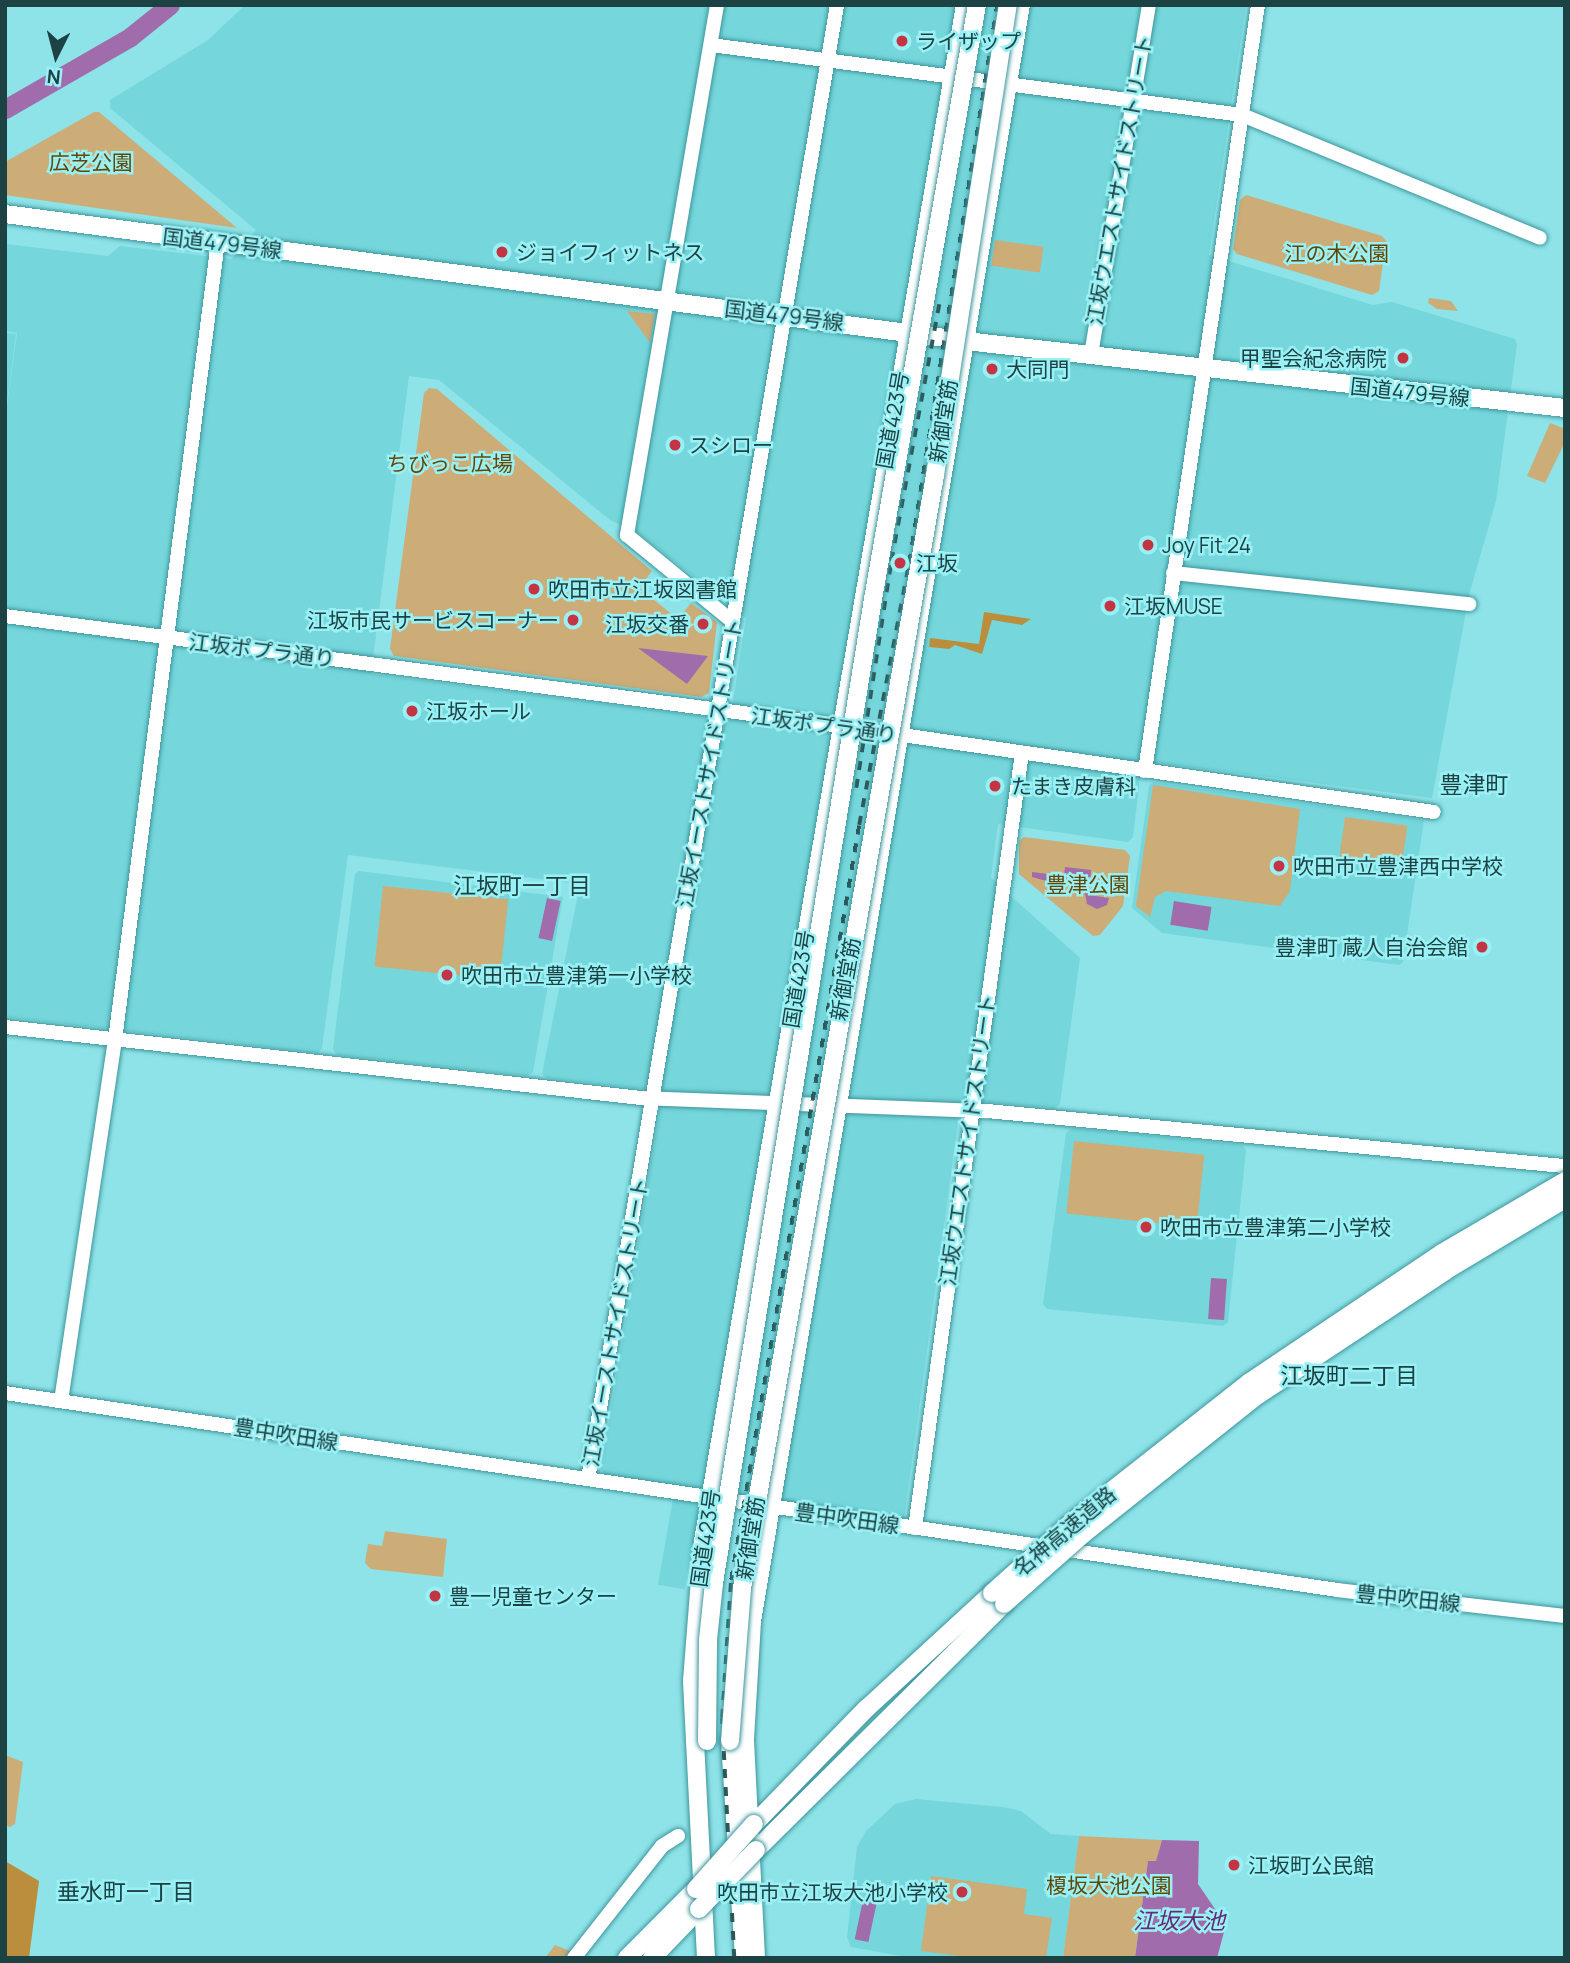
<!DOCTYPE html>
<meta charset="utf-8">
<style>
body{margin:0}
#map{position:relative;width:1570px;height:1963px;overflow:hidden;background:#8de3e8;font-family:Manrope,"Noto Sans JP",sans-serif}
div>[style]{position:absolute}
.built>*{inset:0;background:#75d7dc;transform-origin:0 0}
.green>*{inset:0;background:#ccac77;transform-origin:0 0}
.forest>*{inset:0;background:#ba8e3d}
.water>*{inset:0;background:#a06cac;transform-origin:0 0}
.river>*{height:19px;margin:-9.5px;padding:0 9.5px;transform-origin:9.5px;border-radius:9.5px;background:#a06cac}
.roads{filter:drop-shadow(0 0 2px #3e969b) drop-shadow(0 0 2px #3e969b)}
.secondary>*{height:14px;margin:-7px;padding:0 7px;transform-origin:7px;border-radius:7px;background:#fff}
.highway>*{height:18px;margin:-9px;padding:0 9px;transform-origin:9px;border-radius:9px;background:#fff}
.rail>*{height:3.5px;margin-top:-1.75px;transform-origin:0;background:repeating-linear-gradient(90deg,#2c585a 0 9px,transparent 0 18px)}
.bridges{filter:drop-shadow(0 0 2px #3e969b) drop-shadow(0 0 2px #3e969b)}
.highway-bridge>*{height:18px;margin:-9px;padding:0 9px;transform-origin:9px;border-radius:9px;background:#fff}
.dots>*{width:19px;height:19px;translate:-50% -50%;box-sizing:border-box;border:4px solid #9af1f5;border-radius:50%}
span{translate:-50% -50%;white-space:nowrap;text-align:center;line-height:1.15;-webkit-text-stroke:5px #9af1f5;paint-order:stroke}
.poi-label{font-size:21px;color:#1d4244}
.left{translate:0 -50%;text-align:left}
.right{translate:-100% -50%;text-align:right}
.park-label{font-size:21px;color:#654705}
.street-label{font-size:21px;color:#1d4244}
.neighbourhood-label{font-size:23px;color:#1d4244}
.water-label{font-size:23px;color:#6a2978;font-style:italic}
.frame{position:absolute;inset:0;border:7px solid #1d4244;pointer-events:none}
.north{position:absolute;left:21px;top:21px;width:70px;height:70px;-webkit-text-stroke:5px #9af1f5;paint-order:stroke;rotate:186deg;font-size:19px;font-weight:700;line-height:28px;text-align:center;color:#1d4244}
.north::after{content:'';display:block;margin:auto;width:24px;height:32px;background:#1d4244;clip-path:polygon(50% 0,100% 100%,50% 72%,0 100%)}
</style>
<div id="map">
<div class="built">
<div style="clip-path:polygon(evenodd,245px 5px,1246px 5px,1209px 255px,1373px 305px,1392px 302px,1515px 339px,1517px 344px,1496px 501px,1469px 595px,1432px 798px,1142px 761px,1133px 837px,1128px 842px,998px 824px,991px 878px,1080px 958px,1060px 1104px,1055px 1108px,961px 1100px,904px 1519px,604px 1475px,601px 1469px,663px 1091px,546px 1078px,542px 1074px,580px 884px,348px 855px,322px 1048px,318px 1053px,5px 1017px,5px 420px,17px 333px,5px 331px,5px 244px,108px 256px,120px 246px,231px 259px,256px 230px,110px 108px,110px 100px,208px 40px,245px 5px,409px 376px,439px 380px,610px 520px,640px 534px,746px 618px,730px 720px,371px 674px,409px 376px)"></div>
<div style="clip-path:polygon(5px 333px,16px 334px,5px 419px)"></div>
<div style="clip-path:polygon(1153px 782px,1424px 820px,1403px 962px,1399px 965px,1162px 933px,1132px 908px,1149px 786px)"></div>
<div style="clip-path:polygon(359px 871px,563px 897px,533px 1072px,527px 1076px,337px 1055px,333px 1049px,355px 874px)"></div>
<div style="clip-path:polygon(1072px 1128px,1242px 1145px,1246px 1150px,1228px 1322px,1223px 1326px,1047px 1309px,1043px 1304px,1066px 1133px)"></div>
<div style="left:673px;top:1499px;width:27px;height:87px;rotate:10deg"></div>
<div style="clip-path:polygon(916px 1799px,1003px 1807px,1021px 1811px,1051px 1834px,1079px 1836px,1063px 1958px,912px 1958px,851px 1947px,847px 1937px,857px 1847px,866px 1831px,895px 1804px)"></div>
</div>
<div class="green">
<div style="clip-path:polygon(94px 112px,99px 112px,237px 228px,5px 195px,5px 162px)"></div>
<div style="clip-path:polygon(1246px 195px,1382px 236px,1386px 241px,1379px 291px,1372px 295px,1237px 254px,1233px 249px,1240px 200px)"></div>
<div style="left:995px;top:240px;width:49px;height:26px;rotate:8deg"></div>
<div style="clip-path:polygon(1429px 298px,1451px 301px,1458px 311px,1437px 309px,1428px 303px)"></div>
<div style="clip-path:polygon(627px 311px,655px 314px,650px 343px)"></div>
<div style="clip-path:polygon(429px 388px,437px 389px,652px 571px,639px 588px,678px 619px,691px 603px,717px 622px,709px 693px,701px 697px,394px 656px,390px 649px,424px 393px)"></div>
<div style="clip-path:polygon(1550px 423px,1565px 429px,1565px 442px,1545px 483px,1527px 476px)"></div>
<div style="clip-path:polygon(1153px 785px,1300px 809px,1290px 891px,1280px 906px,1166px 891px,1155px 897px,1150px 917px,1136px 906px)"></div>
<div style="left:1345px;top:817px;width:63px;height:41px;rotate:8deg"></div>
<div style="clip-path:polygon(1024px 837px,1125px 850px,1130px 856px,1123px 906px,1100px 935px,1093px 936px,1019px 874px,1019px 841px)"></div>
<div style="left:383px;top:886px;width:126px;height:81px;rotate:6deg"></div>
<div style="left:1074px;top:1141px;width:131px;height:73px;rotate:6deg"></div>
<div style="clip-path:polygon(385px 1531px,447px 1539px,443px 1577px,371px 1569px,365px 1563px,368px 1544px,382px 1546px)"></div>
<div style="clip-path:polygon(5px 1755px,23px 1762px,15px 1824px,10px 1827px,5px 1825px)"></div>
<div style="clip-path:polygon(1079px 1836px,1162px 1840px,1156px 1861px,1148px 1861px,1135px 1958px,1063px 1958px)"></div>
<div style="clip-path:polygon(931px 1876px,1027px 1889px,1024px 1914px,1052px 1918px,1046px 1958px,974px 1958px,921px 1951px)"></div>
<div style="clip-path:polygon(555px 1945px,570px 1951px,566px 1958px,545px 1958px)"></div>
</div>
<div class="forest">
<div style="clip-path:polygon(984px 612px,1031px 619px,1022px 625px,992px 620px,982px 654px,955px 645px,949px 649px,929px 647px,930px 638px,979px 644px)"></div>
<div style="clip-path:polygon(5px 1861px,39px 1881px,29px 1958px,5px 1958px)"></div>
</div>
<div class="water">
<div style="clip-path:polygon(638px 648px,708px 656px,687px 684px)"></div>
<div style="clip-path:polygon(1065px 867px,1091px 870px,1089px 895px,1109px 898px,1107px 905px,1097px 909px,1087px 904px,1083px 883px,1074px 873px,1064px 886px,1032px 877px,1032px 872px,1064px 876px)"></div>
<div style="left:547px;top:898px;width:14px;height:41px;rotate:12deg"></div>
<div style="left:1174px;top:901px;width:38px;height:24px;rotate:9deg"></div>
<div style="left:1211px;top:1278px;width:16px;height:41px;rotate:4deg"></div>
<div style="clip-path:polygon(1162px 1840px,1199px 1841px,1198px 1884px,1215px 1909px,1228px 1917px,1217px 1958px,1135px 1958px,1148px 1861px,1156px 1861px)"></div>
<div style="left:863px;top:1900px;width:14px;height:40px;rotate:12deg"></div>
</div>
<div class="river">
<div style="left:5px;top:109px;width:144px;rotate:-29.9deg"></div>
<div style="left:130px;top:37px;width:51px;rotate:-38.7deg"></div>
</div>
<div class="roads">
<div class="secondary">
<div style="left:717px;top:5px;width:538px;rotate:99.64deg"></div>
<div style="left:627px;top:535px;width:137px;rotate:39.4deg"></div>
<div style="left:711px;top:45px;width:536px;rotate:7.51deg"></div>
<div style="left:1242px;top:115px;width:322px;rotate:22.4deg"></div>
<div style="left:1091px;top:355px;width:355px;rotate:-80.6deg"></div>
<div style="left:1173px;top:573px;width:298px;rotate:6deg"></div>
<div style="left:5px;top:616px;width:828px;rotate:7.49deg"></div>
<div style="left:826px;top:724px;width:614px;rotate:8.24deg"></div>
<div style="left:1145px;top:771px;width:774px;rotate:-81.61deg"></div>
<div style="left:5px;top:1027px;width:640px;rotate:6.37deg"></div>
<div style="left:641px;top:1098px;width:346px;rotate:2.2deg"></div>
<div style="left:987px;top:1111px;width:580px;rotate:5.45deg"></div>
<div style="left:5px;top:1393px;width:1346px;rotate:8.41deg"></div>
<div style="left:1337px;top:1590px;width:229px;rotate:6.5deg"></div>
<div style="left:61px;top:1401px;width:365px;rotate:-81.5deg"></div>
<div style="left:115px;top:1040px;width:805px;rotate:-82.65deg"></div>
<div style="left:588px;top:1479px;width:1495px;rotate:-80.41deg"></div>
<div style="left:915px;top:1528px;width:782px;rotate:-82.14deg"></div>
<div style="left:574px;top:1958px;width:142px;rotate:-51.8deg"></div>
<div style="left:662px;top:1846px;width:19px;rotate:-32deg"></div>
</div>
<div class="highway">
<div style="left:5px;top:214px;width:986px;rotate:7.51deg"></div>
<div style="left:983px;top:343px;width:586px;rotate:6.37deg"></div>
<div style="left:730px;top:1741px;width:217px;rotate:86.3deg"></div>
<div style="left:754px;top:1824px;width:161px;rotate:-45.8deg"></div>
<div style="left:866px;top:1709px;width:171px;rotate:-42.6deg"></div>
<div style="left:756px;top:1850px;width:349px;rotate:-44.8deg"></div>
<div style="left:627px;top:1958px;width:98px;rotate:-45deg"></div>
<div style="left:652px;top:1958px;width:68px;rotate:-46.2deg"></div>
<div style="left:706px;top:1958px;width:277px;rotate:-92.9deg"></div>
<div style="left:692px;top:1681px;width:140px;rotate:-85.5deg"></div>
<div style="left:703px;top:1541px;width:1558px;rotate:-80.32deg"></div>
<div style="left:756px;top:1958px;width:219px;rotate:-92.9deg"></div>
<div style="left:745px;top:1739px;width:118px;rotate:-86.6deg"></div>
<div style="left:752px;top:1621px;width:1638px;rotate:-80.55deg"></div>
</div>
</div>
<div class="rail">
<div style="left:856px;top:788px;width:230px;rotate:-81.2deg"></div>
<div style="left:891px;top:561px;width:268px;rotate:-79.4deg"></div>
<div style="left:734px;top:1958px;width:240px;rotate:-92.9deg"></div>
<div style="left:722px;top:1718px;width:138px;rotate:-86.3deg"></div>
<div style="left:731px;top:1580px;width:766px;rotate:-80.38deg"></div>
<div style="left:859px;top:825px;width:267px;rotate:-79.2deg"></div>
<div style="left:909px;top:563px;width:565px;rotate:-81.04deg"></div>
</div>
<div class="bridges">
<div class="highway-bridge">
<div style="left:992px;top:1593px;width:107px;rotate:-41.6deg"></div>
<div style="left:1072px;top:1522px;width:226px;rotate:-38.2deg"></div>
<div style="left:1250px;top:1382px;width:231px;rotate:-33.9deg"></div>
<div style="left:1442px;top:1253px;width:143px;rotate:-30.3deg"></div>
<div style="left:1004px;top:1604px;width:106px;rotate:-41.5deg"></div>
<div style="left:1083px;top:1534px;width:223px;rotate:-38.5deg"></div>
<div style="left:1258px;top:1395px;width:224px;rotate:-33.5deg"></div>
<div style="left:1445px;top:1271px;width:140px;rotate:-31deg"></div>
<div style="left:707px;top:1741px;width:101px;rotate:-89.4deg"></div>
<div style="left:708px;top:1640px;width:57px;rotate:-84deg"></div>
<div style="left:714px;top:1583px;width:997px;rotate:-80.82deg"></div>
<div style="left:873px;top:599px;width:603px;rotate:-80.07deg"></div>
<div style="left:730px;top:1741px;width:153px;rotate:-85.5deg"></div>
<div style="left:742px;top:1588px;width:1130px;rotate:-80.16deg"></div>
<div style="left:935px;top:475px;width:476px;rotate:-81.2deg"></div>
<div style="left:696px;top:1889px;width:87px;rotate:-48.3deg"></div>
<div style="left:699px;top:1909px;width:82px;rotate:-46deg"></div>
</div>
</div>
<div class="dots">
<div style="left:902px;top:41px;background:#c43443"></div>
<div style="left:502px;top:252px;background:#c43443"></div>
<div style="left:1403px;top:358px;background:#c43443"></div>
<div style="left:992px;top:369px;background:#c43443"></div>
<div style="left:675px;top:445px;background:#c43443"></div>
<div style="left:1148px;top:545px;background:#c43443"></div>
<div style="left:900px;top:563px;background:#c43443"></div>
<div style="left:534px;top:589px;background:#c43443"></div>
<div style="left:1110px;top:606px;background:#c43443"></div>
<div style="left:573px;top:620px;background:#c43443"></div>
<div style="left:703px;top:624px;background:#c43443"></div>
<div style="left:412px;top:711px;background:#c43443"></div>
<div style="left:995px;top:786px;background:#c43443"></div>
<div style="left:1279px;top:866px;background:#c43443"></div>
<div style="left:1482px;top:947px;background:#c43443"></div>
<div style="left:447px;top:975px;background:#c43443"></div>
<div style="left:1146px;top:1227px;background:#c43443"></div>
<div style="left:435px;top:1596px;background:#c43443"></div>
<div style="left:1234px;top:1865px;background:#c43443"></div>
<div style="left:962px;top:1892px;background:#c43443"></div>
</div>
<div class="poi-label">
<span class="left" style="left:916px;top:41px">ライザップ</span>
<span class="left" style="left:516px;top:252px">ジョイフィットネス</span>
<span class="right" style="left:1387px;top:358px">甲聖会紀念病院</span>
<span class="left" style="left:1006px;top:369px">大同門</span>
<span class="left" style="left:689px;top:445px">スシロー</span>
<span class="left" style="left:1162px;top:545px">Joy Fit 24</span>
<span class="left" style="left:916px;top:563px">江坂</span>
<span class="left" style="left:548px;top:589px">吹田市立江坂図書館</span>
<span class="left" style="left:1124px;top:606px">江坂MUSE</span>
<span class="right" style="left:559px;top:620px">江坂市民サービスコーナー</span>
<span class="right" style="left:689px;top:624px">江坂交番</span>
<span class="left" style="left:426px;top:711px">江坂ホール</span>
<span class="left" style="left:1011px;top:786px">たまき皮膚科</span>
<span class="left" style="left:1293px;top:866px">吹田市立豊津西中学校</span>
<span class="right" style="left:1468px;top:947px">豊津町 蔵人自治会館</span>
<span class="left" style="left:461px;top:975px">吹田市立豊津第一小学校</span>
<span class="left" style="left:1160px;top:1227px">吹田市立豊津第二小学校</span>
<span class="left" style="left:449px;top:1596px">豊一児童センター</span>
<span class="left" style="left:1248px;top:1865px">江坂町公民館</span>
<span class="right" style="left:948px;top:1892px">吹田市立江坂大池小学校</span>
</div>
<div class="park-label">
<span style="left:91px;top:162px">広芝公園</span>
<span style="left:1337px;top:253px">江の木公園</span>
<span style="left:450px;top:463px">ちびっこ広場</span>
<span style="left:1088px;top:884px">豊津公園</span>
<span style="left:1109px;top:1885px">榎坂大池公園</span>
</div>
<div class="street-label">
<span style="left:1119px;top:180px;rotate:-80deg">江坂ウエストサイドストリート</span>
<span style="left:222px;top:243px;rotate:7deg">国道479号線</span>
<span style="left:784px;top:315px;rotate:7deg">国道479号線</span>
<span style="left:1410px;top:392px;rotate:6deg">国道479号線</span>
<span style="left:892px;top:420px;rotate:-80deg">国道423号</span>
<span style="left:943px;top:421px;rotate:-81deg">新御堂筋</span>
<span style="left:262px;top:650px;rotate:7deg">江坂ポプラ通り</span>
<span style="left:824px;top:725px;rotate:8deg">江坂ポプラ通り</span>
<span style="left:709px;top:763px;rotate:-80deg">江坂イーストサイドストリート</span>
<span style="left:798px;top:979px;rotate:-81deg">国道423号</span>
<span style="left:845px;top:979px;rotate:-80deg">新御堂筋</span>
<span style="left:967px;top:1140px;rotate:-82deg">江坂ウエストサイドストリート</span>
<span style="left:615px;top:1322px;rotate:-80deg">江坂イーストサイドストリート</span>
<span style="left:286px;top:1434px;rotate:9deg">豊中吹田線</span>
<span style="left:847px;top:1518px;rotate:8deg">豊中吹田線</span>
<span style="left:1064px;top:1531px;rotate:-40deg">名神高速道路</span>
<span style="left:705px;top:1538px;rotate:-82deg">国道423号</span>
<span style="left:750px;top:1538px;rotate:-81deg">新御堂筋</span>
<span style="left:1408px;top:1598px;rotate:6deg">豊中吹田線</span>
</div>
<div class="neighbourhood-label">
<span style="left:1474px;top:784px">豊津町</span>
<span style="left:522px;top:885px">江坂町一丁目</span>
<span style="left:1349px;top:1375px">江坂町二丁目</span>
<span style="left:126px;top:1891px">垂水町一丁目</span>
</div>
<div class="water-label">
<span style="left:1179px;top:1920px">江坂大池</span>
</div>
<div class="frame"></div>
<div class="north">N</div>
</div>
